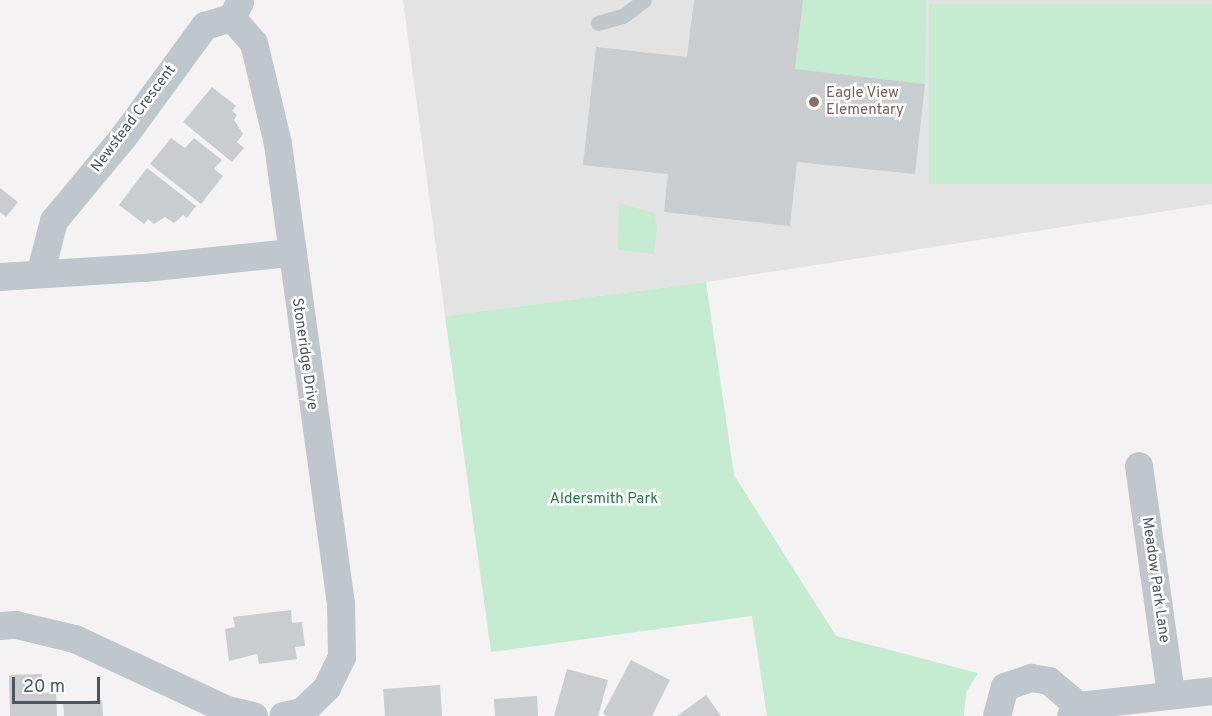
<!DOCTYPE html>
<style>
body{margin:0}
#map{position:relative;width:1212px;height:716px;overflow:hidden;background:#f4f2f2;font-family:Overpass,sans-serif}
div>[style]{position:absolute}
.education>*{inset:0;background:#e4e3e3}
.green>*{inset:0;background:#c5ecd0;transform-origin:0 0}
.building>*{inset:0;background:#c9cdd0;transform-origin:0 0}
.lane>*{height:15px;margin:-7.5px;padding:0 7.5px;transform-origin:7.5px;border-radius:7.5px;background:#bfc7cd}
.street>*{height:28px;margin:-14px;padding:0 14px;transform-origin:14px;border-radius:14px;background:#bfc7cd}
.dots>*{width:16px;height:16px;translate:-50% -50%;box-sizing:border-box;border:3px solid #fff;border-radius:50%}
span{translate:-50% -50%;white-space:nowrap;text-align:center;line-height:1.15;-webkit-text-stroke:5px #fff;paint-order:stroke}
.education-label{font-size:15px;color:#785e54}
.left{translate:0 -50%;text-align:left}
.street-label{font-size:15px;color:#4b575e}
.park-label{font-size:15px;color:#207a43}
.scale{position:absolute;left:12px;top:677px;width:88px;height:27px;box-sizing:border-box;border:3px solid #4b575e;border-top:0;padding-left:8px;font-size:18px;line-height:21px;white-space:nowrap;color:#4b575e;-webkit-text-stroke:4px #fff;paint-order:stroke}
</style>
<div id="map">
<div class="education">
<div style="clip-path:polygon(403px 0,1212px 0,1212px 204px,706px 282px,445px 316px)"></div>
</div>
<div class="green">
<div style="clip-path:polygon(803px 0,926px 0,925px 84px,795px 69px)"></div>
<div style="left:1212px;top:4px;width:180px;height:283px;rotate:90deg"></div>
<div style="clip-path:polygon(619px 203px,654px 213px,657px 226px,654px 254px,618px 250px)"></div>
<div style="clip-path:polygon(706px 282px,734px 475px,836px 636px,978px 673px,966px 693px,964px 716px,767px 716px,752px 616px,491px 652px,445px 316px)"></div>
</div>
<div class="building">
<div style="clip-path:polygon(694px 0,803px 0,795px 69px,925px 84px,915px 174px,797px 162px,790px 226px,664px 212px,668px 174px,583px 165px,596px 47px,687px 57px)"></div>
<div style="clip-path:polygon(212px 87px,236px 106px,232px 111px,237px 115px,234px 120px,243px 134px,237px 142px,244px 148px,232px 162px,183px 122px)"></div>
<div style="clip-path:polygon(171px 138px,185px 148px,194px 138px,222px 160px,214px 169px,223px 176px,201px 204px,150px 164px)"></div>
<div style="clip-path:polygon(147px 168px,196px 206px,187px 218px,183px 215px,174px 223px,165px 217px,154px 224px,148px 219px,144px 224px,119px 205px)"></div>
<div style="clip-path:polygon(0 188px,18px 202px,6px 217px,0 212px)"></div>
<div style="clip-path:polygon(291px 610px,292px 623px,302px 622px,305px 646px,295px 647px,297px 659px,259px 664px,257px 654px,229px 661px,225px 629px,235px 627px,233px 617px)"></div>
<div style="clip-path:polygon(631px 660px,670px 680px,652px 716px,607px 716px,603px 713px)"></div>
<div style="clip-path:polygon(567px 669px,608px 680px,598px 716px,554px 716px)"></div>
<div style="clip-path:polygon(42px 674px,43px 693px,56px 692px,57px 716px,10px 716px,9px 675px)"></div>
<div style="left:440px;top:685px;width:31px;height:57px;rotate:86deg"></div>
<div style="clip-path:polygon(706px 695px,721px 716px,677px 716px)"></div>
<div style="clip-path:polygon(537px 696px,538px 716px,495px 716px,494px 699px)"></div>
<div style="left:102px;top:700px;width:16px;height:39px;rotate:86deg"></div>
</div>
<div class="lane">
<div style="left:598px;top:23px;width:26px;rotate:-16deg"></div>
<div style="left:623px;top:16px;width:26px;rotate:-37deg"></div>
</div>
<div class="street">
<div style="left:232px;top:18px;width:33px;rotate:49deg"></div>
<div style="left:254px;top:43px;width:104px;rotate:76.6deg"></div>
<div style="left:278px;top:144px;width:463px;rotate:82.2deg"></div>
<div style="left:341px;top:603px;width:54px;rotate:88.9deg"></div>
<div style="left:342px;top:657px;width:34px;rotate:116deg"></div>
<div style="left:327px;top:688px;width:35px;rotate:136deg"></div>
<div style="left:302px;top:712px;width:19px;rotate:168deg"></div>
<div style="left:41px;top:271px;width:52px;rotate:-75.4deg"></div>
<div style="left:54px;top:221px;width:108px;rotate:-50.3deg"></div>
<div style="left:123px;top:138px;width:139px;rotate:-53.8deg"></div>
<div style="left:205px;top:26px;width:28px;rotate:-17deg"></div>
<div style="left:232px;top:18px;width:18px;rotate:-63deg"></div>
<div style="left:0;top:277px;width:145px;rotate:-3.6deg"></div>
<div style="left:145px;top:268px;width:146px;rotate:-5.9deg"></div>
<div style="left:1139px;top:466px;width:230px;rotate:82deg"></div>
<div style="left:0;top:626px;width:16px;rotate:-4deg"></div>
<div style="left:16px;top:625px;width:61px;rotate:13.3deg"></div>
<div style="left:75px;top:639px;width:168px;rotate:25deg"></div>
<div style="left:227px;top:710px;width:28px;rotate:13deg"></div>
<div style="left:997px;top:716px;width:30px;rotate:-75deg"></div>
<div style="left:1005px;top:687px;width:28px;rotate:-19deg"></div>
<div style="left:1031px;top:678px;width:18px;rotate:9deg"></div>
<div style="left:1049px;top:681px;width:39px;rotate:40deg"></div>
<div style="left:1071px;top:716px;width:13px;rotate:-51deg"></div>
<div style="left:1079px;top:706px;width:134px;rotate:-6.4deg"></div>
</div>
<div class="dots">
<div style="left:814px;top:102px;background:#8d6e63"></div>
</div>
<div class="education-label">
<span class="left" style="left:826px;top:102px">Eagle View<br>Elementary</span>
</div>
<div class="street-label">
<span style="left:134px;top:119px;rotate:-53deg">Newstead Crescent</span>
<span style="left:304px;top:354px;rotate:82deg">Stoneridge Drive</span>
<span style="left:1155px;top:580px;rotate:82deg">Meadow Park Lane</span>
</div>
<div class="park-label">
<span style="left:604px;top:500px">Aldersmith Park</span>
</div>
<div class="scale">20 m</div>
</div>
